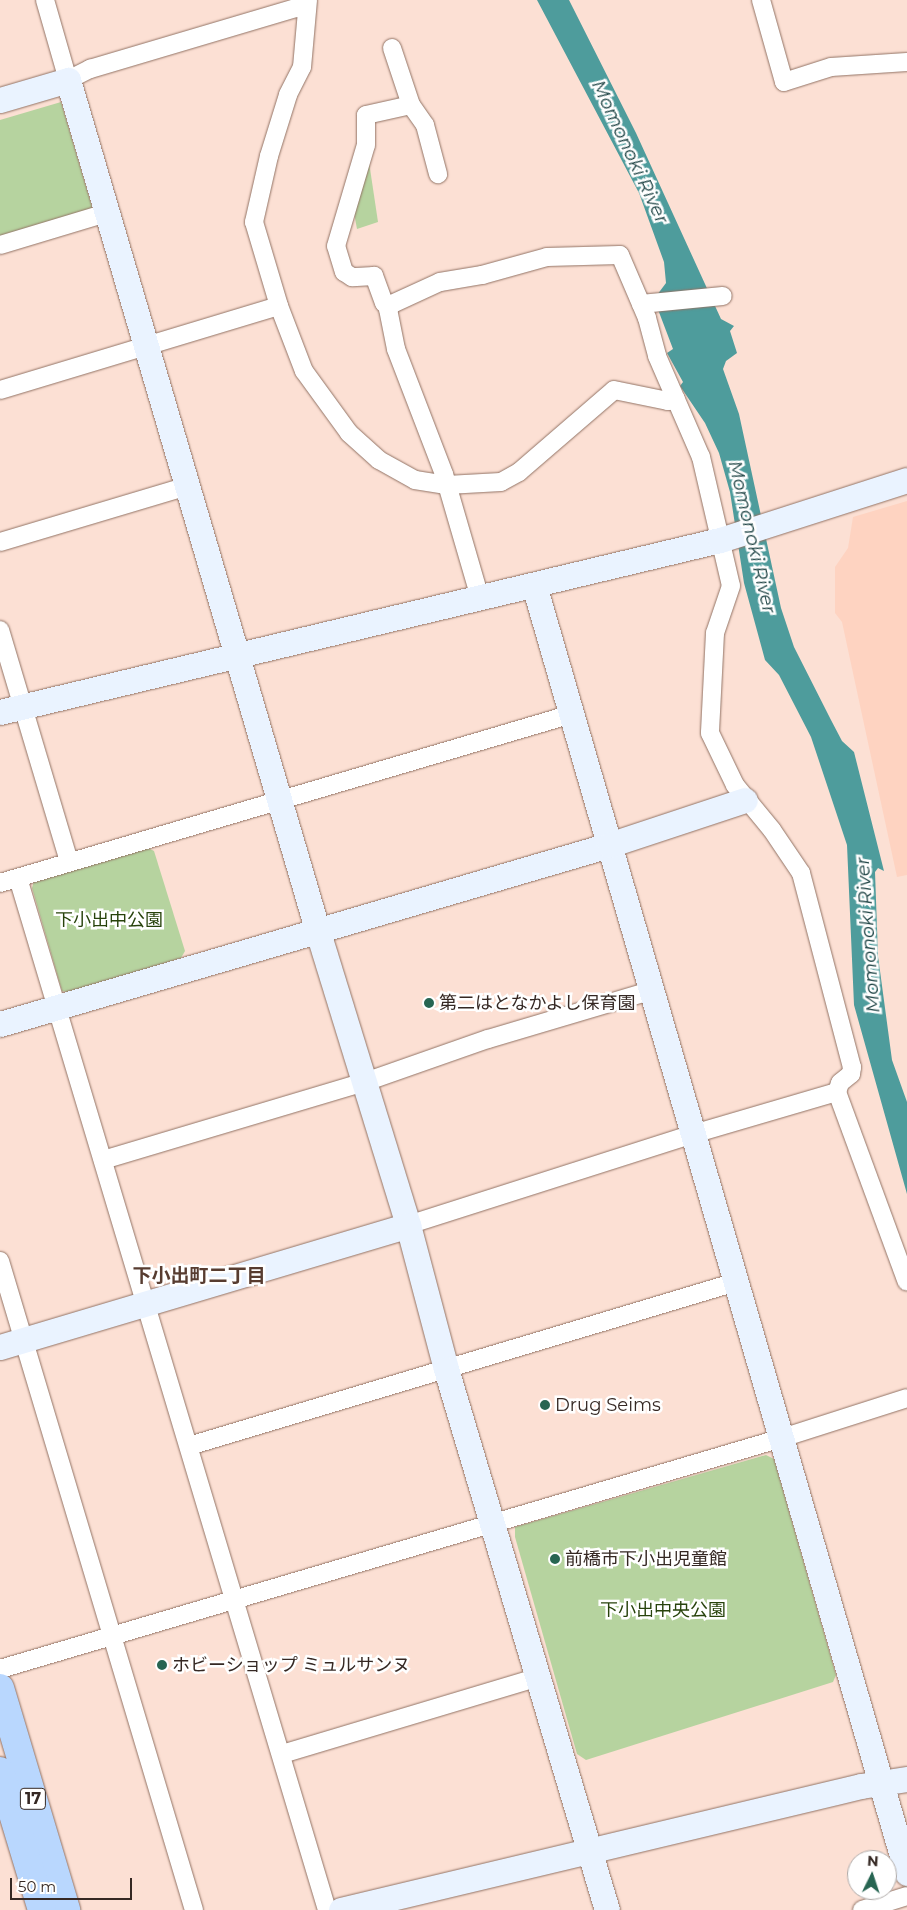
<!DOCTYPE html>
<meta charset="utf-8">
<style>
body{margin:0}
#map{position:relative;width:907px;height:1910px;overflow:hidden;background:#fce0d4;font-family:Montserrat,"Noto Sans JP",sans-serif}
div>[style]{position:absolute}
.built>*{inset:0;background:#fed3c1}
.green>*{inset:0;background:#b6d39f}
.water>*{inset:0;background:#4e9c9c}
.roads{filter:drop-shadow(0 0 1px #927365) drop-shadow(0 0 1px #927365)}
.street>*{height:18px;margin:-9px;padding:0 9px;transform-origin:9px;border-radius:9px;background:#fff}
.secondary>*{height:25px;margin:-12.5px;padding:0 12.5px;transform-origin:12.5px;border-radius:12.5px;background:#eaf3ff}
.highway>*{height:28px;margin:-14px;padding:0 14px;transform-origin:14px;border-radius:14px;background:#b9d7fe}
.dots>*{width:14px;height:14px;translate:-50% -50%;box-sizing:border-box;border:2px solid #fff;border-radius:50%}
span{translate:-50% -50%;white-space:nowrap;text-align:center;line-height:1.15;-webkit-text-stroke:5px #fff;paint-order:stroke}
.shield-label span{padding:1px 4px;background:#fff;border:1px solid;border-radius:4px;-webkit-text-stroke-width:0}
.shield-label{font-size:16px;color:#352823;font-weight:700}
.park-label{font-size:18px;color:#28430c}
.poi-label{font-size:18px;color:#352823}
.left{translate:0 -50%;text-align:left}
.water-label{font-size:19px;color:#204546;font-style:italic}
.neighbourhood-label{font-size:19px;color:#573c30;font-weight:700}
.north{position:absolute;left:847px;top:1850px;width:50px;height:50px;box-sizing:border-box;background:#fff;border:1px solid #aea9a7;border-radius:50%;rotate:4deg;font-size:14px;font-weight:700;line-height:20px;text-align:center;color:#352823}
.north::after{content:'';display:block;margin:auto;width:18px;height:22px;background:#276552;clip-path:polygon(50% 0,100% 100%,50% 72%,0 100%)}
.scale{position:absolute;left:10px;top:1878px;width:122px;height:22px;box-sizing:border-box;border:2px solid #352823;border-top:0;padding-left:6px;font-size:15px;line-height:18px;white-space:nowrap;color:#352823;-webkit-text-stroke:4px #fff;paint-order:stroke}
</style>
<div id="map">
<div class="built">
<div style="clip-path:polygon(907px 501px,907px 875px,897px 877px,842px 622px,835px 613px,835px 567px,848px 548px,853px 517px)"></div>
</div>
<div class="green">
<div style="clip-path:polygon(61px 102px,93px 210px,0 238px,0 120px)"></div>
<div style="clip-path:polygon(369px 162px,378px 222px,357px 229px,354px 213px)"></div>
<div style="clip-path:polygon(148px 848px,154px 851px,185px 951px,181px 958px,70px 993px,62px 991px,32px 888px,34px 881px)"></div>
<div style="clip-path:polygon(766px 1455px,774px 1459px,836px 1675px,833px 1682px,586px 1760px,577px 1754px,515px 1537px,515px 1527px)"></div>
</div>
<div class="water">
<div style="clip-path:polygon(537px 0,569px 0,636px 133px,721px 319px,734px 326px,730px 331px,737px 353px,726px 361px,723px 369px,739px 414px,781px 608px,794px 647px,831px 720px,842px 741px,854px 752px,884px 871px,878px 868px,875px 872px,878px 956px,892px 1060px,907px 1102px,907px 1194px,854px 1005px,847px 845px,811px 737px,779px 675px,765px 660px,744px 583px,730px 492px,719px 453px,705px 423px,680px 386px,683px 382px,667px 353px,673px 349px,654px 299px,666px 283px,664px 262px,639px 193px)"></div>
</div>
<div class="roads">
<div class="street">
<div style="left:45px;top:0;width:83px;rotate:74deg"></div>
<div style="left:68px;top:80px;width:25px;rotate:-27deg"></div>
<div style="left:90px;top:69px;width:215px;rotate:-16.5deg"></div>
<div style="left:296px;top:8px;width:11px;rotate:5deg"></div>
<div style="left:308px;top:0;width:67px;rotate:95.1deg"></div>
<div style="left:302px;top:67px;width:31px;rotate:117deg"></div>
<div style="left:288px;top:95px;width:64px;rotate:107.3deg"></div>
<div style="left:269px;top:156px;width:68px;rotate:102.8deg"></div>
<div style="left:254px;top:222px;width:88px;rotate:73.4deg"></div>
<div style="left:279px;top:306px;width:70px;rotate:69deg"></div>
<div style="left:304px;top:371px;width:77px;rotate:54deg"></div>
<div style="left:349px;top:433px;width:40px;rotate:42deg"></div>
<div style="left:379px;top:460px;width:41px;rotate:29.1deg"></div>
<div style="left:415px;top:480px;width:32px;rotate:9deg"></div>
<div style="left:447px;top:485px;width:54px;rotate:-3.2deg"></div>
<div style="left:501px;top:482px;width:21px;rotate:-29deg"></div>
<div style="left:519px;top:472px;width:125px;rotate:-40.8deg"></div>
<div style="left:614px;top:390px;width:55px;rotate:11.5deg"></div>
<div style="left:668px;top:401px;width:8px;rotate:-14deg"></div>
<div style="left:761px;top:0;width:85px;rotate:74.3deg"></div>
<div style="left:784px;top:82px;width:49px;rotate:-17.7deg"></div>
<div style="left:831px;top:67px;width:76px;rotate:-3.8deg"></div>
<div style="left:392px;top:48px;width:60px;rotate:71.6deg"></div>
<div style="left:411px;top:105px;width:24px;rotate:55deg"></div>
<div style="left:425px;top:125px;width:51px;rotate:75.1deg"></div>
<div style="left:0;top:245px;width:112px;rotate:-16.7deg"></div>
<div style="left:641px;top:304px;width:82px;rotate:-5.6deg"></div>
<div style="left:390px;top:305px;width:6px;rotate:-162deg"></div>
<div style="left:384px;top:303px;width:29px;rotate:-110deg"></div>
<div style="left:374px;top:276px;width:22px;rotate:177deg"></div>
<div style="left:352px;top:277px;width:9px;rotate:-148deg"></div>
<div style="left:344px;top:272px;width:27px;rotate:-107deg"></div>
<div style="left:336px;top:246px;width:105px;rotate:-73.5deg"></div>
<div style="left:366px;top:145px;width:30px;rotate:-90deg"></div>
<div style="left:366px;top:115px;width:46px;rotate:-12.5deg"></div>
<div style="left:0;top:390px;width:291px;rotate:-16.8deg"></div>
<div style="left:0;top:542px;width:196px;rotate:-16.6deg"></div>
<div style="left:480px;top:598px;width:129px;rotate:-106.2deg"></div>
<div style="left:444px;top:474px;width:134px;rotate:-111deg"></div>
<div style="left:396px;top:349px;width:41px;rotate:-101.3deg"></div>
<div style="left:388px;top:309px;width:6px;rotate:-51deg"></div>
<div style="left:392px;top:304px;width:53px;rotate:-24.6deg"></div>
<div style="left:440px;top:282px;width:43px;rotate:-9.5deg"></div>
<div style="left:482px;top:275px;width:67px;rotate:-15.5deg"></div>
<div style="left:547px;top:257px;width:73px;rotate:-1.6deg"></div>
<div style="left:620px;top:255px;width:69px;rotate:66.8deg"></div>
<div style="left:647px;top:318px;width:39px;rotate:75deg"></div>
<div style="left:657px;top:356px;width:110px;rotate:66.5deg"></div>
<div style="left:701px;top:457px;width:132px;rotate:76.9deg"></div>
<div style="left:731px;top:586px;width:50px;rotate:108.8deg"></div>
<div style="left:715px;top:633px;width:100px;rotate:92.9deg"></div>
<div style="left:710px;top:733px;width:58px;rotate:64.3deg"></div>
<div style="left:735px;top:785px;width:58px;rotate:50.6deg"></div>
<div style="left:772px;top:830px;width:52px;rotate:56deg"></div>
<div style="left:801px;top:873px;width:201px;rotate:75.3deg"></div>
<div style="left:852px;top:1067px;width:7px;rotate:98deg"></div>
<div style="left:851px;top:1074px;width:14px;rotate:141deg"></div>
<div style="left:840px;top:1083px;width:9px;rotate:108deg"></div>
<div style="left:837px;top:1092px;width:202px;rotate:69.8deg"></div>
<div style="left:0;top:630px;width:242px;rotate:73.4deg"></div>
<div style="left:18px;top:878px;width:1077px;rotate:73.33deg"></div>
<div style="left:0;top:883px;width:596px;rotate:-16.46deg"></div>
<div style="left:103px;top:1160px;width:273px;rotate:-16.6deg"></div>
<div style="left:365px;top:1082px;width:130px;rotate:-19.3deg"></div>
<div style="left:488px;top:1039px;width:169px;rotate:-16.5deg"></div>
<div style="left:408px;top:1225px;width:299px;rotate:-17.7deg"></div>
<div style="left:693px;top:1134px;width:150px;rotate:-16.3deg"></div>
<div style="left:0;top:1261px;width:677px;rotate:73.36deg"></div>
<div style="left:189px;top:1446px;width:571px;rotate:-16.69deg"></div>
<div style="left:0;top:1669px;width:815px;rotate:-16.46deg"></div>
<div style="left:782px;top:1438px;width:131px;rotate:-17.7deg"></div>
<div style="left:282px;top:1754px;width:265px;rotate:-16.7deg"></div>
<div style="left:862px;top:1910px;width:47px;rotate:-17.3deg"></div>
</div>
<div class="secondary">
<div style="left:0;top:100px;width:71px;rotate:-16.4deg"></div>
<div style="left:68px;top:80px;width:888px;rotate:73.65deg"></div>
<div style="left:318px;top:932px;width:307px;rotate:72.9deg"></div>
<div style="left:408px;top:1225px;width:149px;rotate:75.2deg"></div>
<div style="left:446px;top:1369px;width:564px;rotate:73.43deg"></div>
<div style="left:534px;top:585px;width:1341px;rotate:73.85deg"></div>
<div style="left:0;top:712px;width:740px;rotate:-13.44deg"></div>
<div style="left:720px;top:540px;width:196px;rotate:-17.8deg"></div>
<div style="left:0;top:1024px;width:635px;rotate:-16.38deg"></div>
<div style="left:609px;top:845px;width:143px;rotate:-18.3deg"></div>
<div style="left:0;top:1347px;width:426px;rotate:-16.6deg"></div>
<div style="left:341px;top:1910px;width:535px;rotate:-13.41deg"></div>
<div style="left:861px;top:1786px;width:47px;rotate:-8.7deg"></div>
</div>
<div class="highway">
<div style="left:0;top:1688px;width:232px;rotate:73.4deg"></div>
<div style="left:0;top:1771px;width:145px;rotate:73.2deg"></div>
</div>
</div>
<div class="dots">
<div style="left:429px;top:1003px;background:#276552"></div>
<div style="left:545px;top:1405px;background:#276552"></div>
<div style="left:555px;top:1559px;background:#276552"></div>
<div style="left:162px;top:1665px;background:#276552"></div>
</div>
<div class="shield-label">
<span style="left:33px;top:1799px">17</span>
</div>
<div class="park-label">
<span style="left:109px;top:920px">下小出中公園</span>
<span style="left:663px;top:1610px">下小出中央公園</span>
</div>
<div class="poi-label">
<span class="left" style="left:439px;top:1003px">第二はとなかよし保育園</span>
<span class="left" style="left:555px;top:1405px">Drug Seims</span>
<span class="left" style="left:565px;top:1559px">前橋市下小出児童館</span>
<span class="left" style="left:172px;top:1665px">ホビーショップ ミュルサンヌ</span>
</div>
<div class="water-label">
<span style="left:630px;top:152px;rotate:65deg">Momonoki River</span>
<span style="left:752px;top:537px;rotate:77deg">Momonoki River</span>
<span style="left:868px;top:935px;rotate:-94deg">Momonoki River</span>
</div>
<div class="neighbourhood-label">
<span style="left:199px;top:1276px">下小出町二丁目</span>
</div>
<div class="north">N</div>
<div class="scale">50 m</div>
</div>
